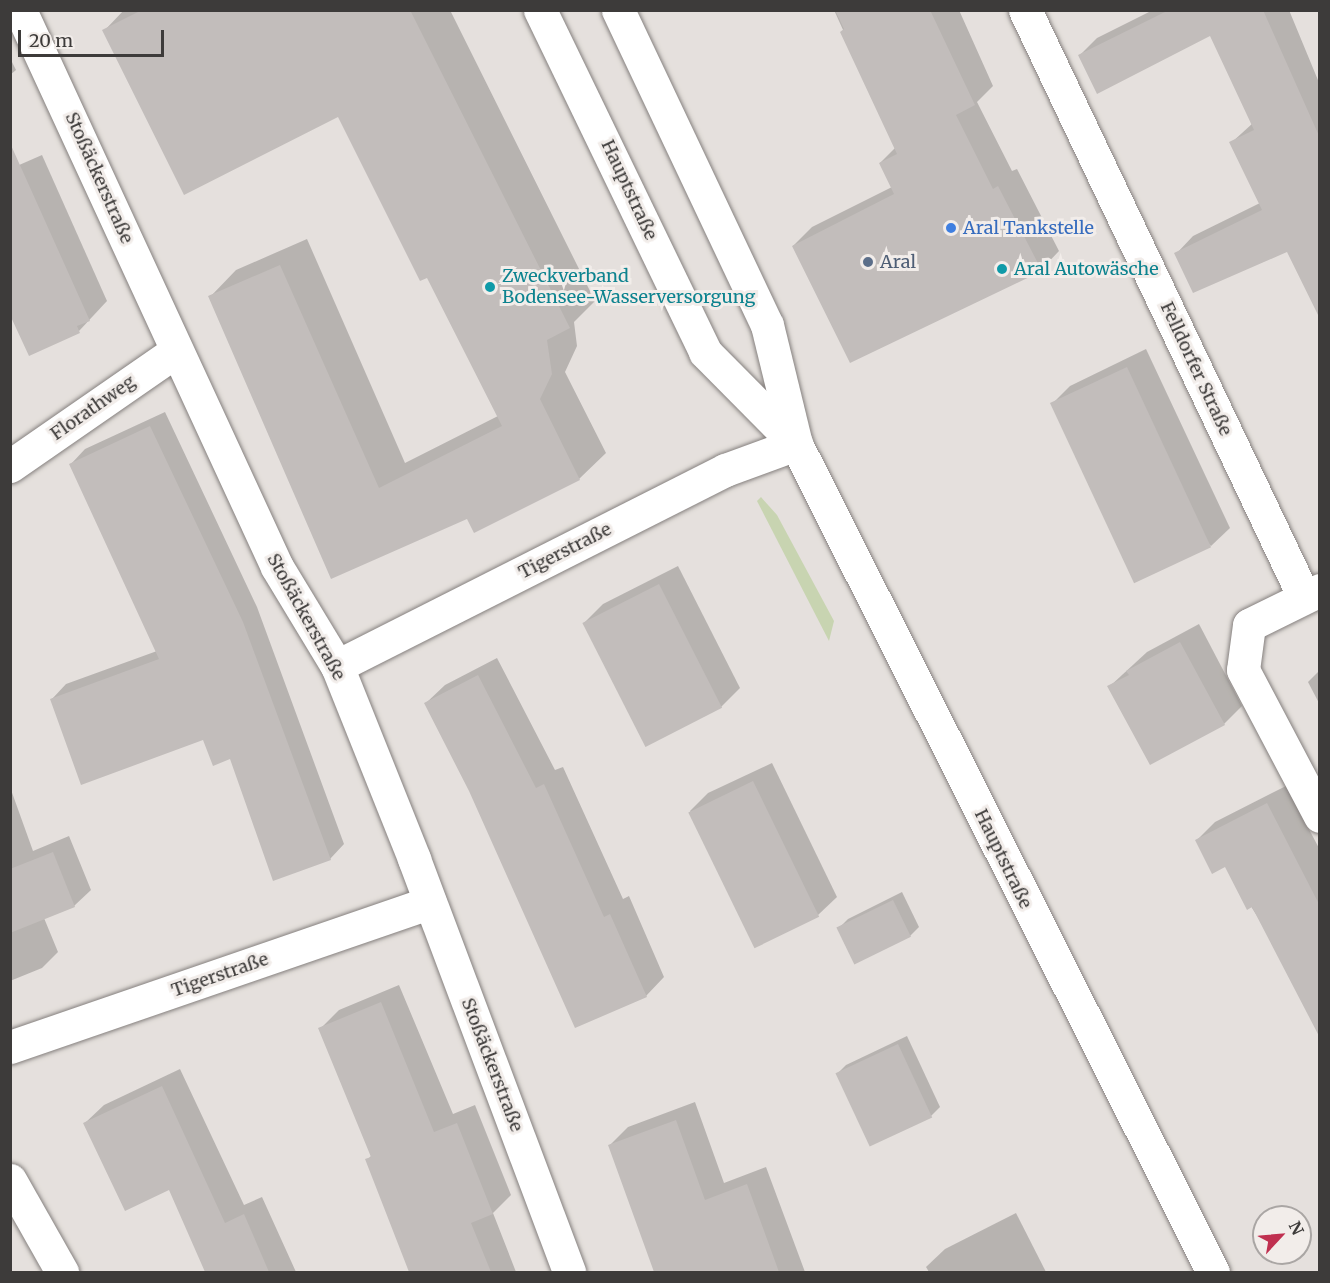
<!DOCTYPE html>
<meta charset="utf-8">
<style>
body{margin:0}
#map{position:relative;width:1330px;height:1283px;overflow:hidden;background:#e5e0dd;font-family:Merriweather,serif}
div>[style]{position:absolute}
.green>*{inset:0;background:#c8d4b1}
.shadow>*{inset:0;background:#0003}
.building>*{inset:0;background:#c2bdbb;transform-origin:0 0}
.roads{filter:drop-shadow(0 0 2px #85807e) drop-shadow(0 0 2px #85807e)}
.street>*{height:33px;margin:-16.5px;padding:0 16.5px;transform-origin:16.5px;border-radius:16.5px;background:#fff}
.secondary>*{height:33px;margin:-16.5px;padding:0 16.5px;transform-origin:16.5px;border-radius:16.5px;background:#fff}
.dots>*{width:16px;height:16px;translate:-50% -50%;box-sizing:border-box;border:3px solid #f2edea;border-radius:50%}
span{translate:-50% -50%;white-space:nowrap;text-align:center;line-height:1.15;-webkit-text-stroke:6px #f2edea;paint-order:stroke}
.street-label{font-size:18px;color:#3d3b3a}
.shop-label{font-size:18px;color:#366cbe}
.left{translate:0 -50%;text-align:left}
.service-label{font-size:18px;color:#4e5e75}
.culture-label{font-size:18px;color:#0d838f}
.frame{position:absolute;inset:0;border:12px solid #3d3b3a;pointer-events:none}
.north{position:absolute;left:1252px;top:1205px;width:60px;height:60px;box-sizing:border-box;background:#f2edea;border:2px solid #aaa6a4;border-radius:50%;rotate:64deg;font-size:16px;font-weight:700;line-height:24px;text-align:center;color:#3d3b3a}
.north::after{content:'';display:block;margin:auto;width:21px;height:27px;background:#c03050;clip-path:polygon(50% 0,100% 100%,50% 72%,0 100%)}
.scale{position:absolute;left:18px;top:30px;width:146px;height:27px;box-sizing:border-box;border:3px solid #3d3b3a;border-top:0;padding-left:8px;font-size:18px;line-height:21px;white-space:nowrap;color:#3d3b3a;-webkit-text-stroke:4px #f2edea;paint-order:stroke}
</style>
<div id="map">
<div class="green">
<div style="clip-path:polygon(761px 497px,777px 515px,834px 621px,829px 641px,757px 501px)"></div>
</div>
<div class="shadow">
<div style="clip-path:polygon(124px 10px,450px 10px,595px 301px,574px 322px,577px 346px,565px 372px,606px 453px,579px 479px,468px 517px,332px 577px,210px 297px,236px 270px,307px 239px,405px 463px,498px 416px,428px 276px,338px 115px,104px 31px)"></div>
<div style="clip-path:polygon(834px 10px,959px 10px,993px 86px,977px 102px,1012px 171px,1017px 169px,1059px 251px,1041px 270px,793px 246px,812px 227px,892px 187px,880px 163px,896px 147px)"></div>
<div style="clip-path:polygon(1153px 10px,1289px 10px,1320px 85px,1320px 315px,1288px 250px,1176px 254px,1193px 236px,1260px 203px,1231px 143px,1253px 123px,1211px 34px,1080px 55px,1097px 38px)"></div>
<div style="clip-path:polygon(10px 58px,16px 70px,10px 75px)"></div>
<div style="clip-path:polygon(42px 155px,107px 301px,79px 331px,30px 354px,10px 169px)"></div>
<div style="clip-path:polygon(1146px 349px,1230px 528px,1211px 546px,1052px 404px,1070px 386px)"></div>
<div style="clip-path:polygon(165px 412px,257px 607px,344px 844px,330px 859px,231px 757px,204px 738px,52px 699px,66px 684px,157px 651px,71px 464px,85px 449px)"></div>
<div style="clip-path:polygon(678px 566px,740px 688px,721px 707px,584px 623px,603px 604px)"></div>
<div style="clip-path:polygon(1199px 624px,1242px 706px,1224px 724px,1109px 687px,1147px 652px)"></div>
<div style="clip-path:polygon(497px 658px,555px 770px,563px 767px,623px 899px,629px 896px,664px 977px,646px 996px,471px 790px,426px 703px,445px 685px)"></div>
<div style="clip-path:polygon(1320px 670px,1320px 705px,1308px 682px)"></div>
<div style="clip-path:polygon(772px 763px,837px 897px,818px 915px,755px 945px,690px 811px,708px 793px)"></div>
<div style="clip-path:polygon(1286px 786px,1320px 850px,1320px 1016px,1225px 865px,1196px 841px,1215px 822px)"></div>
<div style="clip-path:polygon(10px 787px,33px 851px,69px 836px,91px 890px,74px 906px,44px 918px,58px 952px,42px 968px,10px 981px)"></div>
<div style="clip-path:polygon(902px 892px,919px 927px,910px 936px,839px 928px,848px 919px)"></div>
<div style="clip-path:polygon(399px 985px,453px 1114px,475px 1105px,511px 1195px,493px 1213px,516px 1272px,426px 1272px,367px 1160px,372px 1155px,320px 1029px,339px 1010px)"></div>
<div style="clip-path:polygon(907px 1036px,940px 1107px,931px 1116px,837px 1074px,846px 1065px)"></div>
<div style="clip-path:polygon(180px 1069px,244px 1205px,262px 1197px,296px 1272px,206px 1272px,169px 1188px,85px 1123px,104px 1105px)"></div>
<div style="clip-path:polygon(695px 1102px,724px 1183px,766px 1167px,805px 1272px,677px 1272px,609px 1146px,628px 1127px)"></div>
<div style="clip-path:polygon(1016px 1213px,1046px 1272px,929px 1272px,926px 1267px,945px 1249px)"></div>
</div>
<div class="building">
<div style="clip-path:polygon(142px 10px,410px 10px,570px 328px,547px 340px,552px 374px,540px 399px,580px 480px,474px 533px,467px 519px,331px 579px,208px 296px,280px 265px,379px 488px,502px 426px,427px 278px,420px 281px,338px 117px,184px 195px,102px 30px)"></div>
<div style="clip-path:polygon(835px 10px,930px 10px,975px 105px,956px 115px,993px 189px,998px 186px,1042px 271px,850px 363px,792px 246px,894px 194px,879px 163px,897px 154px,840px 32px,844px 29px)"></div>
<div style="clip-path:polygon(1169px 10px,1263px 10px,1320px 138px,1320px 319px,1287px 252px,1193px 293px,1174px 253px,1262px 210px,1229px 142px,1254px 130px,1210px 36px,1097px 94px,1078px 55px)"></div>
<div style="clip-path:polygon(10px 143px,90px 321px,77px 326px,80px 333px,29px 356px,10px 315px)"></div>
<div style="left:1127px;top:367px;width:199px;height:85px;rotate:65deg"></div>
<div style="clip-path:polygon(150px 426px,243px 622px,331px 860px,273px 881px,230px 759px,213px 766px,203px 740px,81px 785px,50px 699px,159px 659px,69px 464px)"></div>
<div style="left:659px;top:584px;width:139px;height:86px;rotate:63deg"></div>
<div style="clip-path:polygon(1180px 642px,1225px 725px,1150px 765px,1107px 686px,1129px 675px,1126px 671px)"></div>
<div style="clip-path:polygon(478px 675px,536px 788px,544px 784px,604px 917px,610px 914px,647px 997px,575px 1028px,469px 791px,424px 703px)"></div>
<div style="left:753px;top:781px;width:151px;height:72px;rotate:64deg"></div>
<div style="clip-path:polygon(1267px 803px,1320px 906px,1320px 1038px,1252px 907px,1247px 910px,1225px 867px,1212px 874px,1195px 840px)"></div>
<div style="clip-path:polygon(53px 852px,75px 907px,10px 933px,10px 869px)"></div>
<div style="left:893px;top:900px;width:41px;height:63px;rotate:64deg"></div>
<div style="clip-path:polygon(381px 1002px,434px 1132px,457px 1123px,493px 1214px,471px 1223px,491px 1272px,409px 1272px,365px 1159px,371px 1157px,318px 1028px)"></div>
<div style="left:898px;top:1044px;width:81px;height:69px;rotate:65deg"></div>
<div style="clip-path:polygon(162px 1086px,225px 1223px,244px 1214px,269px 1272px,205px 1272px,169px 1190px,125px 1211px,83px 1123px)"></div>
<div style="clip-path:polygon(676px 1120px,705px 1200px,747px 1184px,779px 1272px,654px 1272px,608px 1145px)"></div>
</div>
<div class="roads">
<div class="street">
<div style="left:20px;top:10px;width:613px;rotate:65.23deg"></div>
<div style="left:277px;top:567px;width:116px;rotate:58.8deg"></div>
<div style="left:337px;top:666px;width:208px;rotate:68.2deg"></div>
<div style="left:414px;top:859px;width:441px;rotate:69.4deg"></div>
<div style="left:1025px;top:10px;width:650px;rotate:64.58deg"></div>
<div style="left:10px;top:466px;width:202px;rotate:-34.7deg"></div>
<div style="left:1320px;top:590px;width:79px;rotate:153.8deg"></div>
<div style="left:1249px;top:625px;width:45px;rotate:97.6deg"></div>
<div style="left:1243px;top:670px;width:165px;rotate:62.2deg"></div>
<div style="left:337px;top:666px;width:435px;rotate:-26.8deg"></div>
<div style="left:725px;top:470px;width:76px;rotate:-20.1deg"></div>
<div style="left:10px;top:1047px;width:444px;rotate:-19deg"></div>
<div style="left:10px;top:1180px;width:106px;rotate:60.5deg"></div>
</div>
<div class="secondary">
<div style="left:540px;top:10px;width:380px;rotate:64.2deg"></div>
<div style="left:705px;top:352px;width:129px;rotate:45.3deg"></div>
<div style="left:618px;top:10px;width:348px;rotate:64.7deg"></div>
<div style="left:767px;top:325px;width:122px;rotate:76.3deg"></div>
<div style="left:796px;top:444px;width:927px;rotate:63.27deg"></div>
</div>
</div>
<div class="dots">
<div style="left:951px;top:228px;background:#3f7fe0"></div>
<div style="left:868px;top:262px;background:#5c6f8a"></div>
<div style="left:1002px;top:269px;background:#0f9aa8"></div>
<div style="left:490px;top:287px;background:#0f9aa8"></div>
</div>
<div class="street-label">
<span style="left:99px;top:178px;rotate:66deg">Stoßäckerstraße</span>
<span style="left:629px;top:190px;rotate:65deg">Hauptstraße</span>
<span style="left:1196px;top:369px;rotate:65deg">Felldorfer Straße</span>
<span style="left:93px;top:408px;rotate:-35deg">Florathweg</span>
<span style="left:565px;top:551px;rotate:-27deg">Tigerstraße</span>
<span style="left:306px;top:617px;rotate:61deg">Stoßäckerstraße</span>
<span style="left:1003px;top:859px;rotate:64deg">Hauptstraße</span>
<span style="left:220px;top:975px;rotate:-19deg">Tigerstraße</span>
<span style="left:492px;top:1065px;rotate:69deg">Stoßäckerstraße</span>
</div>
<div class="shop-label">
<span class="left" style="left:963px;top:228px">Aral Tankstelle</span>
</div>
<div class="service-label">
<span class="left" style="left:880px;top:262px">Aral</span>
</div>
<div class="culture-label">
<span class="left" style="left:1014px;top:269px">Aral Autowäsche</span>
<span class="left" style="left:502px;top:287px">Zweckverband<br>Bodensee-Wasserversorgung</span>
</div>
<div class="frame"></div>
<div class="north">N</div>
<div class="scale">20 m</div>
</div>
